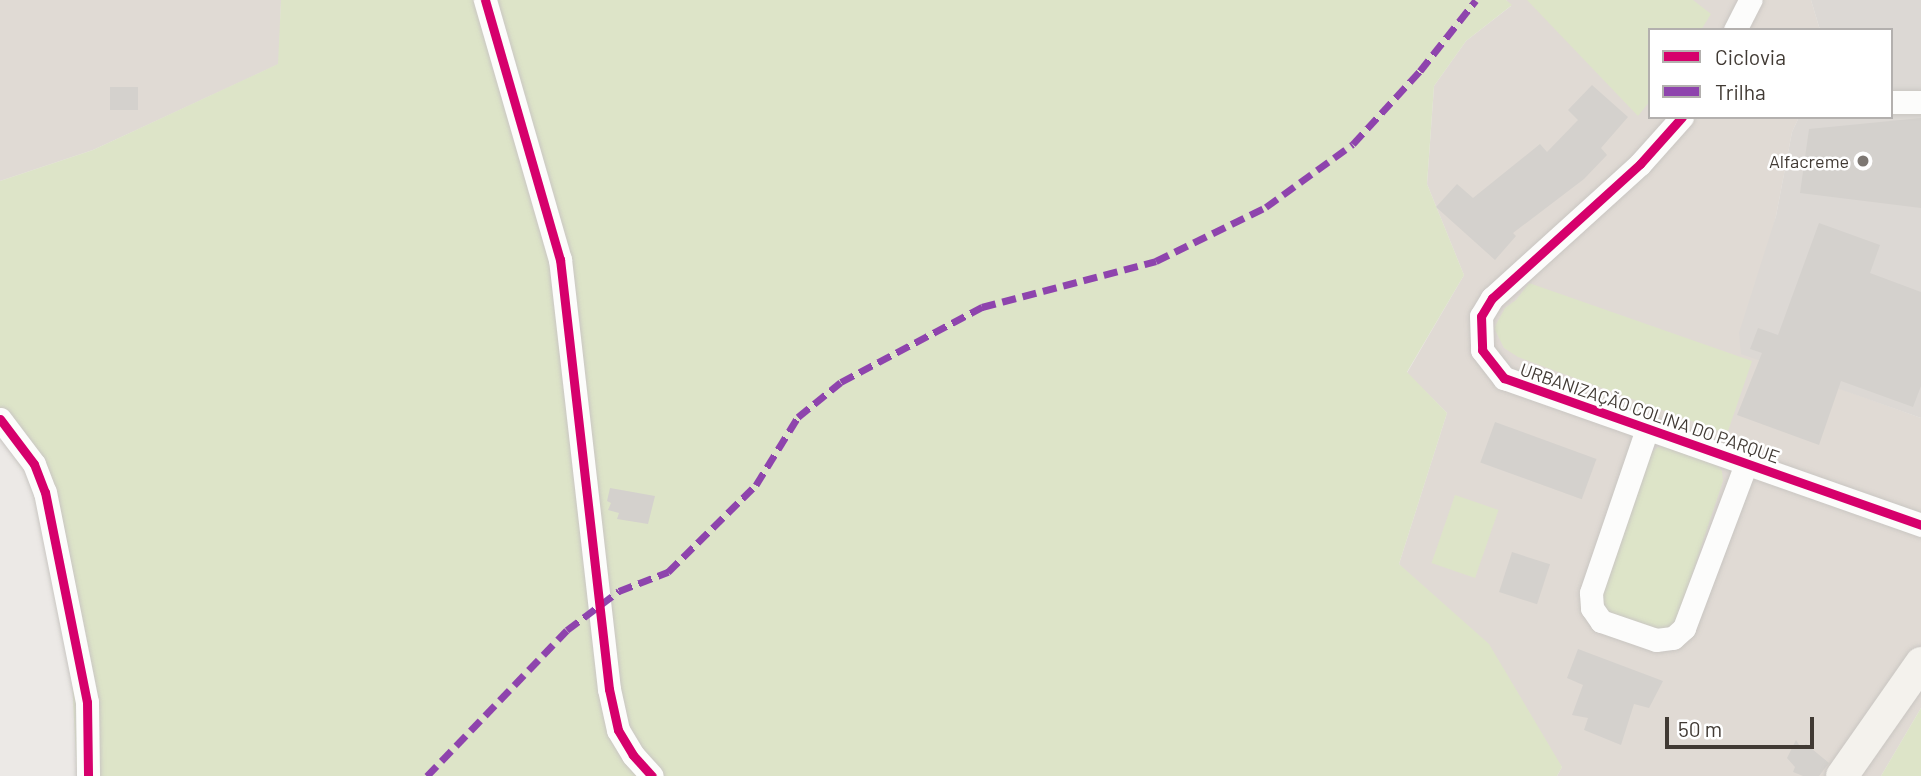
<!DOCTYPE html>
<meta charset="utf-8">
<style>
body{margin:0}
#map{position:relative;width:1921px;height:776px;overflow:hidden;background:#ece9e6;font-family:Barlow,sans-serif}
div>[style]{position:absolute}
.residential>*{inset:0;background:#e0dad4}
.industrial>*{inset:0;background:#dcd8d4}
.green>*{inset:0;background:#dde4c8;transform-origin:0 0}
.building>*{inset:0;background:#d4d1cd;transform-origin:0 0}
.roads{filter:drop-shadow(0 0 2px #c9c6c2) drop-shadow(0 0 2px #c9c6c2)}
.street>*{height:23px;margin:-11.5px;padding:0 11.5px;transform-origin:11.5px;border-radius:11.5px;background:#fcfcfb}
.secondary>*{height:32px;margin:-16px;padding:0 16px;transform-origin:16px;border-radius:16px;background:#f4f2ed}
.quiet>*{height:7px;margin-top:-3.5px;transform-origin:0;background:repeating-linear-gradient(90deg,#8e44ad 0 14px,transparent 0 21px)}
.cycleway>*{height:9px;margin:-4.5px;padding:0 4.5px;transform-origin:4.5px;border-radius:4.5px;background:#d6006c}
.dots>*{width:19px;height:19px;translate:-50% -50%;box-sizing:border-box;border:4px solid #fff;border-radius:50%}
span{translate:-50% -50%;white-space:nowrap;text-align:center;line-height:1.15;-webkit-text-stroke:5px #fff;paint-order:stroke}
.poi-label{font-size:18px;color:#413a34}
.right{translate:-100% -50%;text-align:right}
.street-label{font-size:18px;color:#413a34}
.legend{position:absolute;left:1648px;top:28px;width:245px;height:91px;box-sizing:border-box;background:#fff;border:2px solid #b3b0ae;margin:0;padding:9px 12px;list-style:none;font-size:21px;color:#413a34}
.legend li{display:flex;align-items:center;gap:14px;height:35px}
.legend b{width:35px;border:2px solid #b3b0ae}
.scale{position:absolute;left:1665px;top:717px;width:149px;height:32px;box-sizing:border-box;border:4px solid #413a34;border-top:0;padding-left:9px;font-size:21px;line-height:24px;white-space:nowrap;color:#413a34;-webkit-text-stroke:5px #fff;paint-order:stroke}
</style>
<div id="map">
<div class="residential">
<div style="clip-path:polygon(0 0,281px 0,279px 64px,93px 150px,0 181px)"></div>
<div style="clip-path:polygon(1506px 0,1811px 0,1820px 30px,1650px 30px,1650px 117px,1799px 117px,1792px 132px,1776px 216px,1741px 353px,1921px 418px,1921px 708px,1881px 776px,1557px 776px,1562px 767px,1399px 564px,1447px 413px,1407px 373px,1464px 275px,1427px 184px,1434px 86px,1466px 41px,1511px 6px)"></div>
</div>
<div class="industrial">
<div style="clip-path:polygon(1811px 0,1921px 0,1921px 418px,1741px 354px,1739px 333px,1776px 216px,1792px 132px,1799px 117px,1891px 117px,1891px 30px,1820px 30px)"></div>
</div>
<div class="green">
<div style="clip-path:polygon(281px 0,1506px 0,1512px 5px,1466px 41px,1434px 86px,1427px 184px,1464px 275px,1407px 372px,1447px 413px,1399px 564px,1489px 644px,1562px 767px,1557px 776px,77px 776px,68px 603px,34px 464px,0 411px,0 181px,93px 150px,278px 64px)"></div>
<div style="clip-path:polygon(1527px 0,1693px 0,1711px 14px,1701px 30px,1650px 30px,1650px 101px,1638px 116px)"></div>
<div style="clip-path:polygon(1529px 283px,1752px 361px,1727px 434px,1518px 357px,1504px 348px,1494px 328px,1505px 308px,1516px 300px)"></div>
<div style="clip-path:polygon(1668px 446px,1716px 464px,1722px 471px,1723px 481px,1677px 620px,1669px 630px,1657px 631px,1609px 614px,1602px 607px,1599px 596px,1650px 454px,1658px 447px)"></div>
<div style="left:1455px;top:495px;width:46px;height:72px;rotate:19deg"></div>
<div style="clip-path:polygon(1921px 708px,1921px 776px,1881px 776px)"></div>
</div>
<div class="building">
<div style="clip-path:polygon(1592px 85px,1628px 117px,1601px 148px,1607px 155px,1584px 179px,1513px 233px,1516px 236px,1495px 260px,1436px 207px,1457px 184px,1473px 198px,1540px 144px,1547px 152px,1578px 120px,1568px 110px)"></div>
<div style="left:110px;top:87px;width:28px;height:23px"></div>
<div style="clip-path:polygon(1921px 118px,1921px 208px,1800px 193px,1809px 129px)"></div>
<div style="clip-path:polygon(1819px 223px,1880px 245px,1870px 273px,1921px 292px,1921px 386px,1913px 407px,1841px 381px,1819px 445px,1737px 415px,1762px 353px,1750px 349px,1758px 328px,1778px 335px)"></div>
<div style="left:1495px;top:422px;width:108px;height:43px;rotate:20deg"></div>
<div style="clip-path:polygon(610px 488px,655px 496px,648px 524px,617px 519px,619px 513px,608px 510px,611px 503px,607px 501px)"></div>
<div style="left:1512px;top:552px;width:40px;height:42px;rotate:18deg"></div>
<div style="clip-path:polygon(1578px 649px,1663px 681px,1649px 708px,1634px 704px,1621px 745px,1584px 730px,1588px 718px,1572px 715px,1583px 685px,1567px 678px)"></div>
<div style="clip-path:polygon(1796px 740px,1801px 748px,1806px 744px,1829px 763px,1819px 776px,1803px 776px,1793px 772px,1795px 767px,1787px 758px)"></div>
</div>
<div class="roads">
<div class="street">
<div style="left:485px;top:0;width:270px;rotate:73.9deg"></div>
<div style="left:560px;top:259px;width:433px;rotate:83.5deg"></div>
<div style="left:609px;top:689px;width:42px;rotate:77.6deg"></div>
<div style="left:618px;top:730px;width:29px;rotate:59deg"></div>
<div style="left:633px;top:755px;width:28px;rotate:48deg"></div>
<div style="left:1735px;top:30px;width:34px;rotate:-63deg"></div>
<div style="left:1891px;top:102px;width:30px"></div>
<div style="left:1682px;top:117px;width:63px;rotate:131.8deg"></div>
<div style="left:1640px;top:164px;width:200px;rotate:137.8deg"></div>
<div style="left:1492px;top:298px;width:21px;rotate:121deg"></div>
<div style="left:1481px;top:316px;width:34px;rotate:88deg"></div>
<div style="left:1482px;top:350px;width:36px;rotate:52deg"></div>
<div style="left:1504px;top:378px;width:442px;rotate:19.4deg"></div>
<div style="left:0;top:419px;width:56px;rotate:52.9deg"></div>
<div style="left:34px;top:464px;width:30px;rotate:69deg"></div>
<div style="left:45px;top:492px;width:214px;rotate:78.7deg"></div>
<div style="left:87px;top:702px;width:74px;rotate:89.2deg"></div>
<div style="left:1647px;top:429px;width:173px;rotate:108.9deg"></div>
<div style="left:1591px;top:593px;width:15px;rotate:86deg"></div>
<div style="left:1592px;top:608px;width:16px;rotate:55deg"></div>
<div style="left:1601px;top:621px;width:58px;rotate:19.1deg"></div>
<div style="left:1656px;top:640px;width:17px;rotate:-7deg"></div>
<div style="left:1673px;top:638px;width:15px;rotate:-42deg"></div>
<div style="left:1684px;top:628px;width:175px;rotate:-69.3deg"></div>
</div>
<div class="secondary">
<div style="left:1842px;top:776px;width:138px;rotate:-55deg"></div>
</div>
</div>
<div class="quiet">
<div style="left:427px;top:776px;width:202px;rotate:-46.2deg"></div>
<div style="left:567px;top:630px;width:65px;rotate:-36.9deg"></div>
<div style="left:619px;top:591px;width:53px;rotate:-21.2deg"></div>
<div style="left:668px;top:572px;width:124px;rotate:-44.7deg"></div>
<div style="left:756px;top:485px;width:80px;rotate:-58.3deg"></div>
<div style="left:798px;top:417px;width:55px;rotate:-39.1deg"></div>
<div style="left:841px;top:382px;width:160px;rotate:-28deg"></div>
<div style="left:982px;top:307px;width:180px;rotate:-14.8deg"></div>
<div style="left:1156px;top:261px;width:123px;rotate:-26.1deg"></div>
<div style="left:1266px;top:207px;width:107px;rotate:-35.9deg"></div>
<div style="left:1353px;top:144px;width:99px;rotate:-47.5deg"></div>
<div style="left:1420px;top:71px;width:90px;rotate:-51.7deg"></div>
</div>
<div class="cycleway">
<div style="left:485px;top:0;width:270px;rotate:73.9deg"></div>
<div style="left:560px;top:259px;width:433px;rotate:83.5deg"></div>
<div style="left:609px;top:689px;width:42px;rotate:77.6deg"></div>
<div style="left:618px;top:730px;width:29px;rotate:59deg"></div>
<div style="left:633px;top:755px;width:28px;rotate:48deg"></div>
<div style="left:1682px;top:117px;width:63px;rotate:131.8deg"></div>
<div style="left:1640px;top:164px;width:200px;rotate:137.8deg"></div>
<div style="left:1492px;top:298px;width:21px;rotate:121deg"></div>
<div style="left:1481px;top:316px;width:34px;rotate:88deg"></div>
<div style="left:1482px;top:350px;width:36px;rotate:52deg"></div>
<div style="left:1504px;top:378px;width:442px;rotate:19.4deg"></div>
<div style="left:0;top:419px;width:56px;rotate:52.9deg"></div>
<div style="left:34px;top:464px;width:30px;rotate:69deg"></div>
<div style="left:45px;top:492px;width:214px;rotate:78.7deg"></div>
<div style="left:87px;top:702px;width:74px;rotate:89.2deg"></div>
</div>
<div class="dots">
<div style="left:1863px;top:161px;background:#7d7772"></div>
</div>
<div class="poi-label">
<span class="right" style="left:1849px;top:161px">Alfacreme</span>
</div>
<div class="street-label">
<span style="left:1650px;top:413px;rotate:19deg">URBANIZAÇÃO COLINA DO PARQUE</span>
</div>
<ul class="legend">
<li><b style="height:9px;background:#d6006c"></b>Ciclovia</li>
<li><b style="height:9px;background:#8e44ad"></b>Trilha</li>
</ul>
<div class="scale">50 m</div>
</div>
